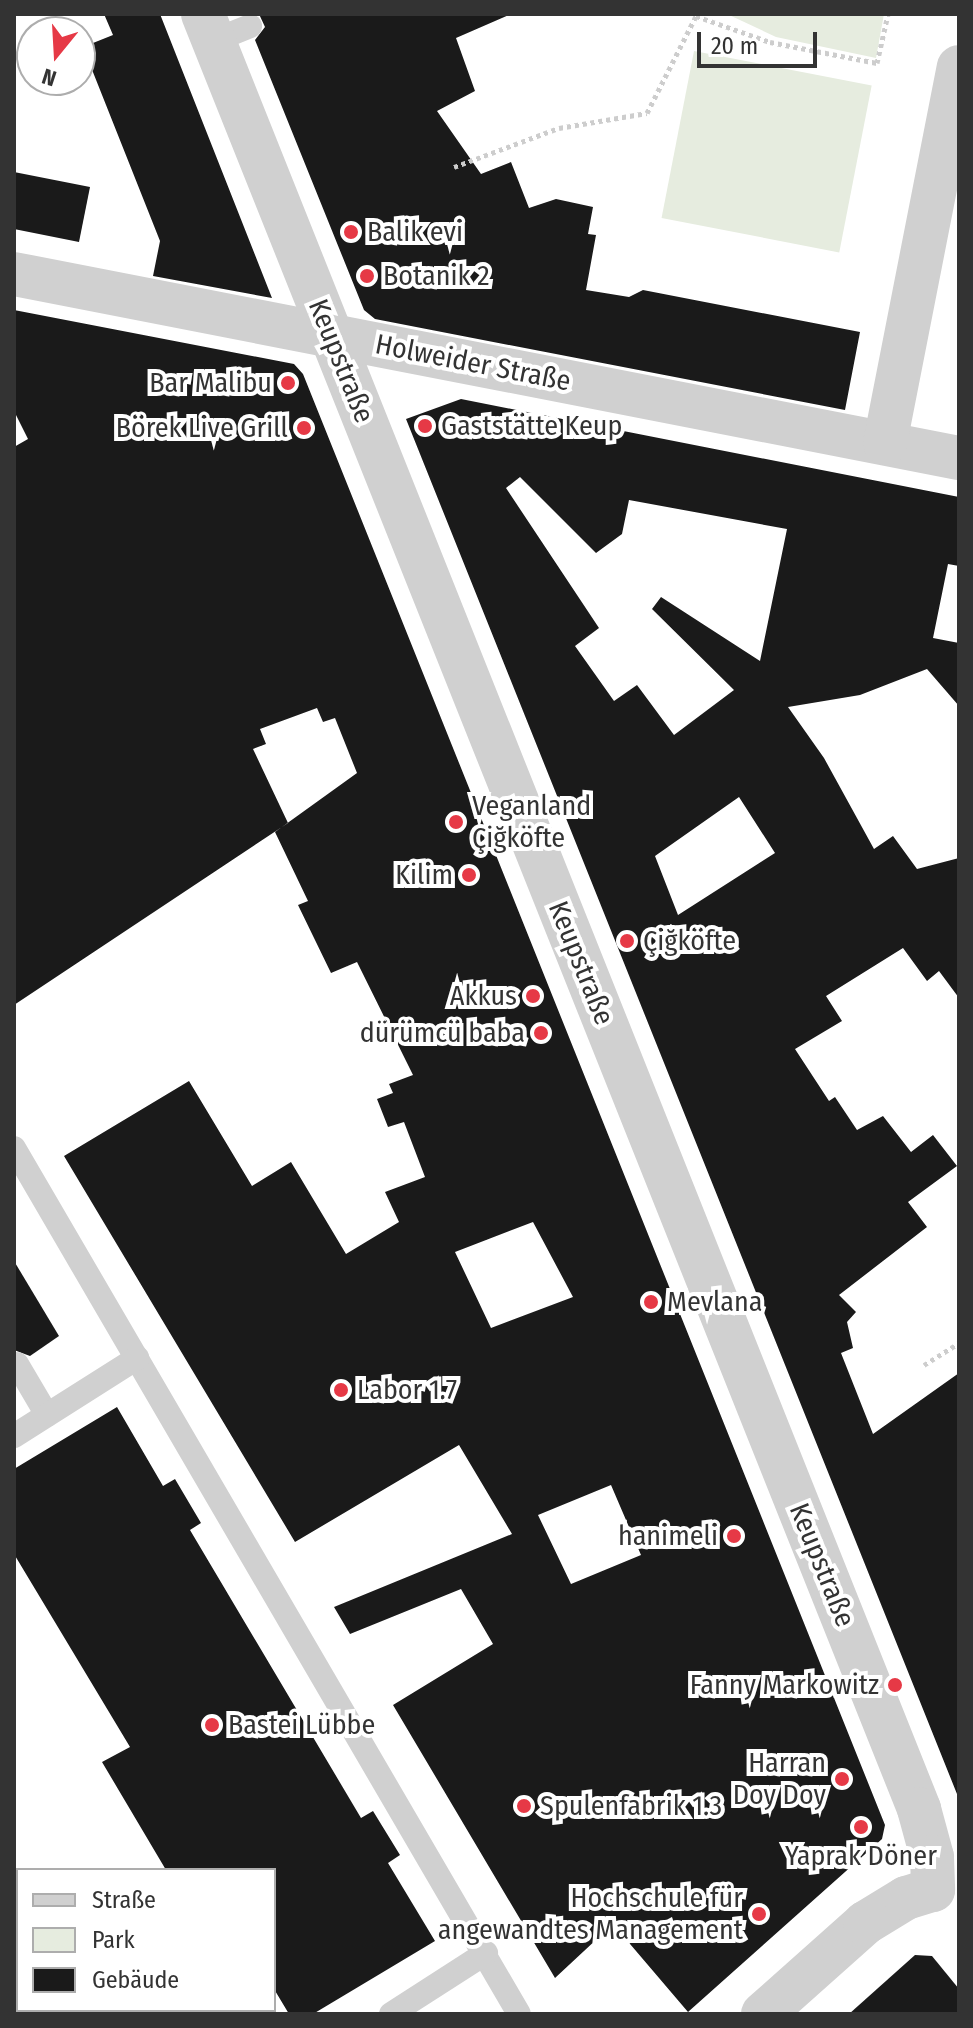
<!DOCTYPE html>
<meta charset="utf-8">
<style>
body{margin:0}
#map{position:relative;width:973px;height:2028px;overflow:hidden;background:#fff;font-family:"Fira Sans Condensed",sans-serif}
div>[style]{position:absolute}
.green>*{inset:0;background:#e6ecdf;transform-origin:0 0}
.building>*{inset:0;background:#1a1a1a}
.path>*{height:5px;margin-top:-2.5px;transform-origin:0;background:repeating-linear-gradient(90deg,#cdcdcd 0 4px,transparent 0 8px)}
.lane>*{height:24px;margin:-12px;padding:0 12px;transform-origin:12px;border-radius:12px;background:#d0d0d0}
.street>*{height:44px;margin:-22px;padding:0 22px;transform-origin:22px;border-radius:22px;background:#d0d0d0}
.dots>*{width:22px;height:22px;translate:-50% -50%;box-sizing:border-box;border:4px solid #fff;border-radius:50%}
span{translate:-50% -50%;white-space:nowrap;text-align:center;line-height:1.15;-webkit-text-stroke:8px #fff;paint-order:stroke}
.poi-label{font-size:28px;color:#333}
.left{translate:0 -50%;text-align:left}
.right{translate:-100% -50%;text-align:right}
.street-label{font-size:28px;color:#333}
.frame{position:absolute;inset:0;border:16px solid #333;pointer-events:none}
.legend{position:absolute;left:16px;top:1868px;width:260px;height:144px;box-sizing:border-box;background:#fff;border:2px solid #adadad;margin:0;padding:10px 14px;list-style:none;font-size:24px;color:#333}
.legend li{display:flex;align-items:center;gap:16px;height:40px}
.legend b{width:40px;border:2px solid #adadad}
.north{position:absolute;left:16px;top:16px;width:80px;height:80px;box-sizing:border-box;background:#fff;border:2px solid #adadad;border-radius:50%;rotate:198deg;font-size:22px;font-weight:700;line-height:32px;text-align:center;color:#333}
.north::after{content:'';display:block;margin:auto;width:28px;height:36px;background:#e63946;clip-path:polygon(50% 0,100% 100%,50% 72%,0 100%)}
.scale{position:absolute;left:697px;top:32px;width:120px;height:36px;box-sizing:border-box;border:4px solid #333;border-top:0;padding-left:10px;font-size:24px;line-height:28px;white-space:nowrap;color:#333;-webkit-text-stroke:6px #fff;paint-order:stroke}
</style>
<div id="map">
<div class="green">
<div style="clip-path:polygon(727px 14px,884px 14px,876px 58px,776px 37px)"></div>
<div style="left:694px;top:51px;width:181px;height:170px;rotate:11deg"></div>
</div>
<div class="building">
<div style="clip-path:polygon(104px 14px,160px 14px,272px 298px,153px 276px,160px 241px,83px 47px,113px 35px)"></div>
<div style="clip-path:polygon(259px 14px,511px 14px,456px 38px,475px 91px,437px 111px,481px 174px,511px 162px,529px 208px,556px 199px,593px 207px,588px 234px,596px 235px,586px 290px,629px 297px,643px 290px,860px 332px,845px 410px,375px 319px,364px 310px,255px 40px,265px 27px)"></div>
<div style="clip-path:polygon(14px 172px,90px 187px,79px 242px,14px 229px)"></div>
<div style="clip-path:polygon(evenodd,14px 310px,294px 364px,303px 374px,885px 1825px,882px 1839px,688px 2012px,613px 1924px,555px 1978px,393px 1705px,493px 1644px,461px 1589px,350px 1634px,334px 1607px,512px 1534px,459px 1445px,295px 1542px,64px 1156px,189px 1081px,252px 1186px,291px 1162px,346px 1254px,399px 1222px,385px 1192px,425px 1177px,404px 1122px,388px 1127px,377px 1099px,393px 1093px,389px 1084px,413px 1075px,357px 962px,331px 973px,298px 905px,308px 901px,275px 832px,357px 773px,335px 718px,323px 722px,317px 708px,260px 729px,266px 744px,253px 749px,288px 823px,14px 1005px,14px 447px,28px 439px,14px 411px,14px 310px,533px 1222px,573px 1297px,491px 1328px,455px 1252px,533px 1222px,14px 310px,611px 1485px,641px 1555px,571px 1584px,538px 1515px,611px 1485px)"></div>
<div style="clip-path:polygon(evenodd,461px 399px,959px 497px,959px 566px,948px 564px,933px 638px,959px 643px,959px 706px,927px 669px,860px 695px,788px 707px,824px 758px,874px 849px,893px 836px,917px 869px,959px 858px,959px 998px,939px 971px,927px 981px,903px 948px,826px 996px,842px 1021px,795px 1049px,829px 1101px,835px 1097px,857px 1130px,883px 1116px,911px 1152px,933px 1135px,957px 1166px,908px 1202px,927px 1227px,839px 1295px,856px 1312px,847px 1322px,853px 1348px,841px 1353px,873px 1434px,959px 1373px,959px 1799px,406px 419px,461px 399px,520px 477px,596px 553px,622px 534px,629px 500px,787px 529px,760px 661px,661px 597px,652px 609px,734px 690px,674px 735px,637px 685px,614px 701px,575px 646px,599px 628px,506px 488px,520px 477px,461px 399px,739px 797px,775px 853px,678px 915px,655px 856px,739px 797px)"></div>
<div style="clip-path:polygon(14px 1261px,59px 1336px,30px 1356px,14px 1350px)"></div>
<div style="clip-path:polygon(117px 1407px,163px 1486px,175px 1479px,201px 1523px,190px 1530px,361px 1818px,373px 1811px,400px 1855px,388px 1863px,435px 1941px,313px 2014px,289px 2014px,274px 1989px,274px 1870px,166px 1870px,102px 1762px,130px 1747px,14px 1554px,14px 1469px)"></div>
<div style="clip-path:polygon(915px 1955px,932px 1956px,959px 1989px,959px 2014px,849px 2014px)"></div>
</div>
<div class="path">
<div style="left:696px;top:16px;width:78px;rotate:19.4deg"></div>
<div style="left:770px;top:42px;width:109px;rotate:11.1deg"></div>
<div style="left:877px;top:63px;width:50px;rotate:-77.3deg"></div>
<div style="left:454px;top:167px;width:112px;rotate:-20.4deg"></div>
<div style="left:559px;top:128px;width:89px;rotate:-9.7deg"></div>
<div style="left:647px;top:113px;width:111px;rotate:-63.2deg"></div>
<div style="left:924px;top:1365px;width:41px;rotate:-32.2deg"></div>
</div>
<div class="lane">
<div style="left:213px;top:41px;width:40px;rotate:-22deg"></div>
<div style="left:14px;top:1148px;width:1002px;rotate:59.75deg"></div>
<div style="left:17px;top:1364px;width:59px;rotate:59.5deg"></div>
<div style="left:14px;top:1436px;width:146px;rotate:-32.4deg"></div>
<div style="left:22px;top:2010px;width:7px;rotate:34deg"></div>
<div style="left:258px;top:2010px;width:5px;rotate:53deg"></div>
<div style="left:60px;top:2014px;width:5px;rotate:-53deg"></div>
<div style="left:166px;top:2014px;width:5px;rotate:-53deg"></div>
<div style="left:391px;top:2014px;width:113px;rotate:-32.7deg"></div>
</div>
<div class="street">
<div style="left:203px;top:14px;width:1933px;rotate:68.25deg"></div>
<div style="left:919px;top:1809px;width:50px;rotate:74.8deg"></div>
<div style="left:932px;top:1857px;width:33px;rotate:88deg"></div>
<div style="left:14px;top:274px;width:963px;rotate:11.02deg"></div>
<div style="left:885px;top:443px;width:383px;rotate:-78.9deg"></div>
<div style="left:763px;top:2014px;width:137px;rotate:-41.7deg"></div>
<div style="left:865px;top:1923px;width:48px;rotate:-31.4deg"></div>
<div style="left:906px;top:1898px;width:28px;rotate:-17deg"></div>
</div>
<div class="dots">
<div style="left:351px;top:232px;background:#e63946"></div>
<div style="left:367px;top:276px;background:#e63946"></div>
<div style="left:288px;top:383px;background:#e63946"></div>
<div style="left:425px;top:426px;background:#e63946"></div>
<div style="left:304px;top:428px;background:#e63946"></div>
<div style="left:456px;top:822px;background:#e63946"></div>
<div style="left:469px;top:875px;background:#e63946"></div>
<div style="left:627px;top:941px;background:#e63946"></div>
<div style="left:533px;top:996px;background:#e63946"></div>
<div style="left:541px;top:1033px;background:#e63946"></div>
<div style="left:651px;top:1302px;background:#e63946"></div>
<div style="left:341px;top:1390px;background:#e63946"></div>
<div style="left:734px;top:1536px;background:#e63946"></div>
<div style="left:895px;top:1685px;background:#e63946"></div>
<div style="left:212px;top:1725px;background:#e63946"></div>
<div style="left:842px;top:1779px;background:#e63946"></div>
<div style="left:524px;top:1806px;background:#e63946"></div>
<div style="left:861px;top:1827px;background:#e63946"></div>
<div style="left:759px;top:1914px;background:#e63946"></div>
</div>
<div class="poi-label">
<span class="left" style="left:367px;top:232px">Balik evi</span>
<span class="left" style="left:383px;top:276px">Botanik 2</span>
<span class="right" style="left:272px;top:383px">Bar Malibu</span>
<span class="left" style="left:441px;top:426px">Gaststätte Keup</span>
<span class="right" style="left:288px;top:428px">Börek Live Grill</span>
<span class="left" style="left:472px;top:822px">Veganland<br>Çiğköfte</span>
<span class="right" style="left:453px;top:875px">Kilim</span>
<span class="left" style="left:643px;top:941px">Çiğköfte</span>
<span class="right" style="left:517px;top:996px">Akkus</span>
<span class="right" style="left:525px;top:1033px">dürümcü baba</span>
<span class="left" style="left:667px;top:1302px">Mevlana</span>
<span class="left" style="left:357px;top:1390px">Labor 1.7</span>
<span class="right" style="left:718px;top:1536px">hanimeli</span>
<span class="right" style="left:879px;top:1685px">Fanny Markowitz</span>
<span class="left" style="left:228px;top:1725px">Bastei Lübbe</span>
<span class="right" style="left:826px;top:1779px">Harran<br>Doy Doy</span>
<span class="left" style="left:540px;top:1806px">Spulenfabrik 1.3</span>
<span style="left:861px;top:1856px">Yaprak Döner</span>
<span class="right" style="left:743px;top:1914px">Hochschule für<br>angewandtes Management</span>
</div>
<div class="street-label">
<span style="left:341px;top:361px;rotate:68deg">Keupstraße</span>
<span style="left:473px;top:363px;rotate:11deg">Holweider Straße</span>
<span style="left:581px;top:963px;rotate:68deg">Keupstraße</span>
<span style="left:822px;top:1565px;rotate:68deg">Keupstraße</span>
</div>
<div class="frame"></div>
<ul class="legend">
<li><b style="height:10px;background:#d0d0d0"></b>Straße</li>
<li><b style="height:22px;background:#e6ecdf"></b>Park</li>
<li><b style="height:22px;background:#1a1a1a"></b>Gebäude</li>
</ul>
<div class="north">N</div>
<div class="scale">20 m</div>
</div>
